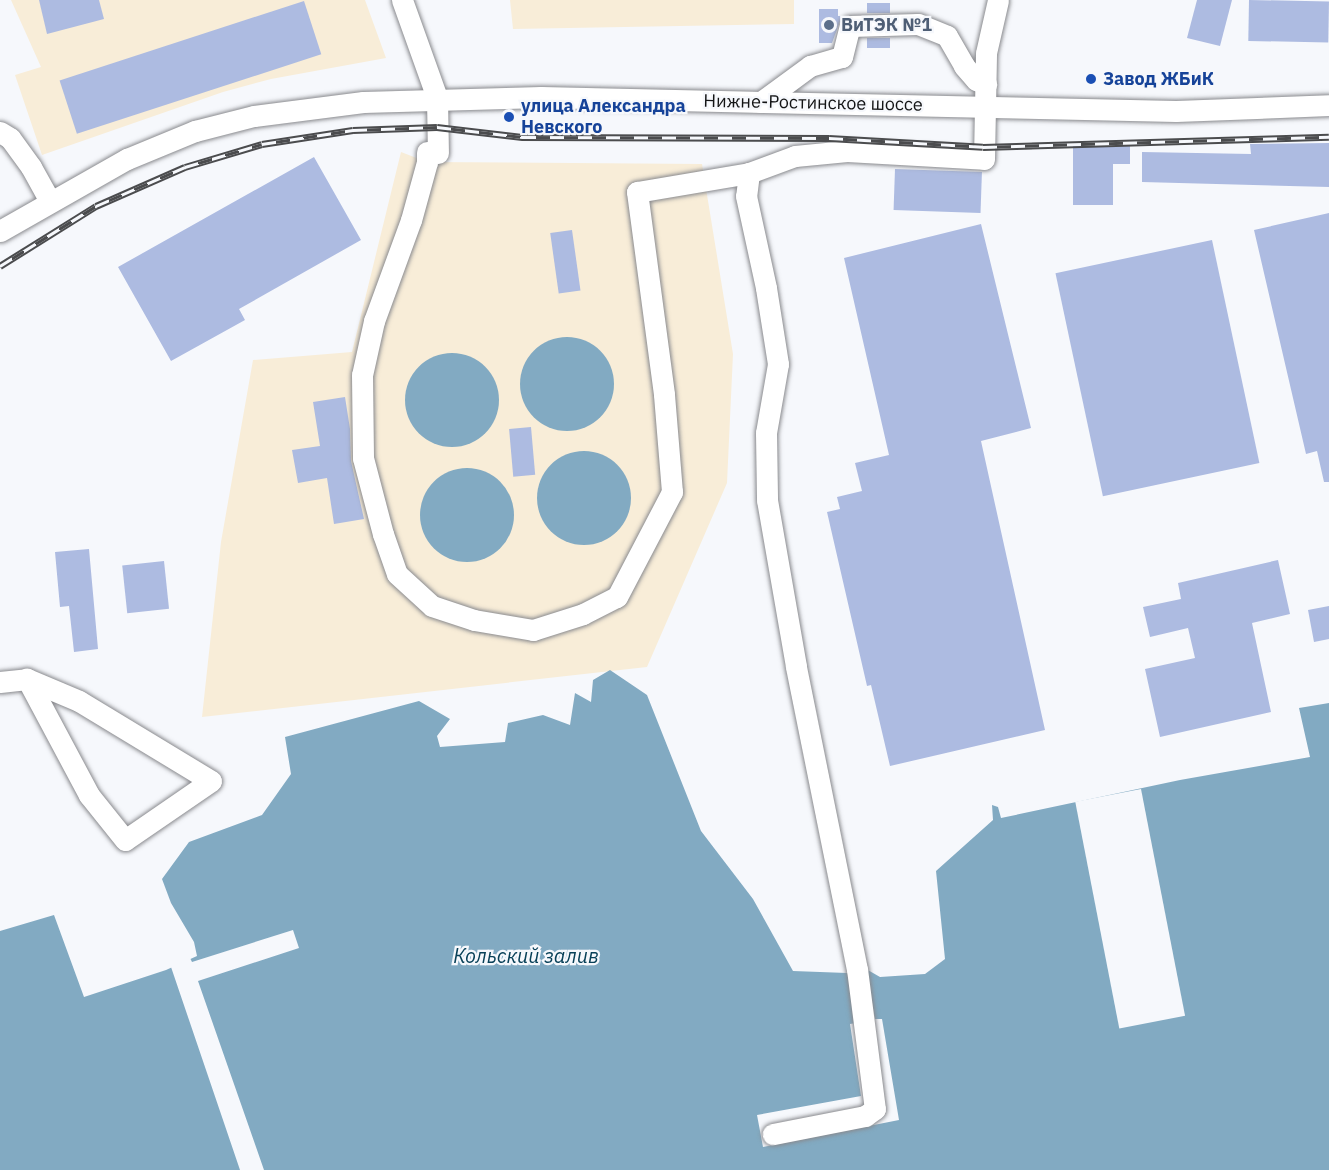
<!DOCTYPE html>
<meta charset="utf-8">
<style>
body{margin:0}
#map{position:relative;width:1329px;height:1170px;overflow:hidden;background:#f6f8fc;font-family:"IBM Plex Sans",sans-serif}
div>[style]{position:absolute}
.industrial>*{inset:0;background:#f8edd8}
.water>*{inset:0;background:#82aac2}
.round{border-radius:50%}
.pier>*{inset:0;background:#f6f8fc;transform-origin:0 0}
.building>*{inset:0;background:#adbbe1;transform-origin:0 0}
.roads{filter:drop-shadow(0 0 2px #898a8e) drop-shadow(0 0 2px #898a8e)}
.minor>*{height:21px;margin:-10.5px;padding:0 10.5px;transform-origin:10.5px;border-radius:10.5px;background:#fff}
.rail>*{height:7px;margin-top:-3.5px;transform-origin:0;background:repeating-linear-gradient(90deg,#f6f8fc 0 14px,#4b4c4e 0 28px);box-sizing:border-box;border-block:2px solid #4b4c4e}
.dots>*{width:16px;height:16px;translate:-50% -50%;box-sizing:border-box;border:3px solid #f6f8fc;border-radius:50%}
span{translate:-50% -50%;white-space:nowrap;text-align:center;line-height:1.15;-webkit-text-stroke:4.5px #f6f8fc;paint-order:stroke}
.service-label{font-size:18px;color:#4e5e75;font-weight:700}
.left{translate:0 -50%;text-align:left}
.transit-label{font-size:18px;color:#164399;font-weight:700}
.street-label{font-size:18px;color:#131415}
.water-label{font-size:20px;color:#084058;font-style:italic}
</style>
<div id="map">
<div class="industrial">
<div style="clip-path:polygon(11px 0,365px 0,386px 58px,271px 79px,223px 92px,42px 155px,15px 75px,41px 67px)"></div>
<div style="clip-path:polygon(510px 0,794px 0,794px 24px,513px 29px)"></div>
<div style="clip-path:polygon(401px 152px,427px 162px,702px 164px,733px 354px,727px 483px,647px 667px,202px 717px,221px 542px,253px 360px,352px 352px)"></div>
</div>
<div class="water">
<div class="round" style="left:520px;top:337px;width:94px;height:94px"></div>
<div class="round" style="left:405px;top:353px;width:94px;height:94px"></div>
<div class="round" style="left:537px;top:451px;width:94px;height:94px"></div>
<div class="round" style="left:420px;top:468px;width:94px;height:94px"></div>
<div style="clip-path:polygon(610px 670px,647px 695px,701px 831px,753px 899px,793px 971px,847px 973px,866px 969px,880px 977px,925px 974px,945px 959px,936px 871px,993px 820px,992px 805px,998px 807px,1001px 818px,1180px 780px,1310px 757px,1299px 708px,1329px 703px,1329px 1170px,0 1170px,0 931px,54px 915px,84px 997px,166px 970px,197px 956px,194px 942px,171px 903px,162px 879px,189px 842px,262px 815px,291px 774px,285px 737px,419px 701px,450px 719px,437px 736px,440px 747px,505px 742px,508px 723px,543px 715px,570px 725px,575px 693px,591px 702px,593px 680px)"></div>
</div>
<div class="pier">
<div style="left:1141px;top:789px;width:231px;height:67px;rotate:79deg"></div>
<div style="clip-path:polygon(293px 930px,299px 948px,198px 981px,264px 1170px,240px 1170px,171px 967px,190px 958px,192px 962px)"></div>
<div style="clip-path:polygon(866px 969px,875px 1019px,882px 1019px,899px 1120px,763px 1147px,757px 1115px,861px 1096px,850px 1024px,856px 1023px)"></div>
</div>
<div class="building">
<div style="clip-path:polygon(39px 0,99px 0,104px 19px,47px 34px)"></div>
<div style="clip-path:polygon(1197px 0,1232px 0,1220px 46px,1187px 38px)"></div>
<div style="left:1249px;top:0;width:80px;height:41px;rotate:1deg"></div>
<div style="left:304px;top:1px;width:56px;height:257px;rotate:72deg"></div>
<div style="left:867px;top:3px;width:23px;height:10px"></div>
<div style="clip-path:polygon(819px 9px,838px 9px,838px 16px,842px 16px,832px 43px,819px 43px)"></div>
<div style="left:867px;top:38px;width:23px;height:10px"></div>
<div style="clip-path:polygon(1329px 143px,1329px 187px,1142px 182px,1142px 152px,1251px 154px,1250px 144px)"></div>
<div style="clip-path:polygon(1073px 146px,1130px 146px,1130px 164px,1113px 164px,1113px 205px,1073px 205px)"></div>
<div style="clip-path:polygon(314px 157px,361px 240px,239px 309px,245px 320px,171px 361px,118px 267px)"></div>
<div style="left:895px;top:169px;width:87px;height:41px;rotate:2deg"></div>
<div style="clip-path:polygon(1329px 213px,1329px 482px,1324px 482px,1317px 451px,1306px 454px,1254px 230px)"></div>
<div style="clip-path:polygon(981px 224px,1031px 428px,981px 441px,1045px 730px,890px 766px,871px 685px,867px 686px,827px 512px,840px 509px,837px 497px,862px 491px,855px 463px,889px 455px,844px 258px)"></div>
<div style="left:572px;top:230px;width:61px;height:22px;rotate:82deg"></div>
<div style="left:1212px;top:240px;width:228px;height:160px;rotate:78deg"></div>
<div style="clip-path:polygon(345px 397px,350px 429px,351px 461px,364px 519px,334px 524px,327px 478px,298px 483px,292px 450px,320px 446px,313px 402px)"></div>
<div style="left:531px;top:427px;width:48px;height:22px;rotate:85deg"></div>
<div style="clip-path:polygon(89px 549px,98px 649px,74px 652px,69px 606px,60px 607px,55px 552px)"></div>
<div style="clip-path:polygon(1278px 560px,1290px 614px,1252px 623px,1271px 712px,1160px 737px,1145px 669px,1195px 658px,1188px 628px,1150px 637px,1143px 607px,1181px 599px,1178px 583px)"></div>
<div style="left:164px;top:561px;width:48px;height:42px;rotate:84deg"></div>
<div style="clip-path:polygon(1329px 606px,1329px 639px,1314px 642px,1308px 610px)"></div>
</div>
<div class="roads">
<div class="minor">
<div style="left:402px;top:0;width:104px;rotate:70.3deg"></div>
<div style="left:437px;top:98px;width:55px;rotate:89deg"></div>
<div style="left:761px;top:102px;width:61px;rotate:-36.3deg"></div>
<div style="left:810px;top:66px;width:33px;rotate:-16deg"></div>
<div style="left:842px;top:57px;width:32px;rotate:-76deg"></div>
<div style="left:850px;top:26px;width:68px;rotate:-1.7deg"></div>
<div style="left:918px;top:24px;width:31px;rotate:22deg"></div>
<div style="left:947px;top:36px;width:34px;rotate:60deg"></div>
<div style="left:964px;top:66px;width:18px;rotate:49deg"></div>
<div style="left:976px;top:80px;width:11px;rotate:22deg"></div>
<div style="left:0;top:132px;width:12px;rotate:31deg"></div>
<div style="left:10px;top:138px;width:36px;rotate:54deg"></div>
<div style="left:31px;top:167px;width:39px;rotate:61deg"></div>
<div style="left:427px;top:152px;width:10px;rotate:90deg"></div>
<div style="left:427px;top:162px;width:60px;rotate:105.4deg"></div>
<div style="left:411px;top:220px;width:108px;rotate:110.1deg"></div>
<div style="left:374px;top:321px;width:55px;rotate:102.5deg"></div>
<div style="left:362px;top:375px;width:83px;rotate:89.3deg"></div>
<div style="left:363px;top:458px;width:79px;rotate:75.3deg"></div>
<div style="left:383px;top:534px;width:42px;rotate:70.7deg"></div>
<div style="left:397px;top:574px;width:47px;rotate:42.4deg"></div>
<div style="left:432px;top:606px;width:44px;rotate:18.4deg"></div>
<div style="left:474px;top:620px;width:60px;rotate:9.6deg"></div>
<div style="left:533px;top:630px;width:52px;rotate:-17.7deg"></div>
<div style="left:583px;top:614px;width:38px;rotate:-27deg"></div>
<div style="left:617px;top:597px;width:119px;rotate:-62.4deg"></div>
<div style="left:672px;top:492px;width:98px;rotate:-94.7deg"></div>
<div style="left:664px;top:394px;width:204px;rotate:-97.6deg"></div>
<div style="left:637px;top:192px;width:114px;rotate:-9.6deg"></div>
<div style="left:749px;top:173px;width:49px;rotate:-20.3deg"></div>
<div style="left:795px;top:156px;width:52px;rotate:-5.5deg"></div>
<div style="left:847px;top:151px;width:137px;rotate:3.3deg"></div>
<div style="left:984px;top:159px;width:106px;rotate:-88.9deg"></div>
<div style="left:986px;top:53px;width:54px;rotate:-77.2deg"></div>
<div style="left:749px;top:173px;width:23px;rotate:97deg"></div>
<div style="left:746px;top:196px;width:94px;rotate:77.7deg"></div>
<div style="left:766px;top:288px;width:77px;rotate:81deg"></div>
<div style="left:778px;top:364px;width:70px;rotate:99.9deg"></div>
<div style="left:766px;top:433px;width:67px;rotate:89.1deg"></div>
<div style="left:767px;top:500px;width:169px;rotate:80.1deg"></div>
<div style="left:796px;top:667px;width:308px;rotate:78.6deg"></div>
<div style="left:857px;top:969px;width:141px;rotate:82.7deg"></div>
<div style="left:875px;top:1109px;width:12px;rotate:145deg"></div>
<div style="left:865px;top:1116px;width:94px;rotate:168.9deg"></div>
<div style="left:0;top:231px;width:146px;rotate:-29.6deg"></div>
<div style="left:127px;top:159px;width:74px;rotate:-22.4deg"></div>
<div style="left:195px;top:131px;width:61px;rotate:-14.3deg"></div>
<div style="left:254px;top:116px;width:110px;rotate:-7.3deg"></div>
<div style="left:363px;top:102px;width:178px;rotate:-1.6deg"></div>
<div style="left:541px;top:97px;width:635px;rotate:1.26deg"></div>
<div style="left:1176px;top:111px;width:153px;rotate:-2.2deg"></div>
<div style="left:0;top:682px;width:27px;rotate:-6deg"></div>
<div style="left:27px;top:679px;width:56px;rotate:22.9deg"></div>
<div style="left:79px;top:701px;width:154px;rotate:31.2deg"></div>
<div style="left:211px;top:781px;width:104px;rotate:145.5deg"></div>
<div style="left:125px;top:840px;width:58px;rotate:-128.7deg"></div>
<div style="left:89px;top:795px;width:132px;rotate:-118.1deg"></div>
</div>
</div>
<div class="rail">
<div style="left:0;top:266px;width:113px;rotate:-32deg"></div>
<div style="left:96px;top:206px;width:97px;rotate:-23.7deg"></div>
<div style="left:185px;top:167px;width:80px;rotate:-16.6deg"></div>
<div style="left:262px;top:144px;width:92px;rotate:-8.7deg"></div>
<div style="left:353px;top:130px;width:84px;rotate:-2deg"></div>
<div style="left:437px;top:127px;width:86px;rotate:6.7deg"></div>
<div style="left:522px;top:137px;width:307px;rotate:0.2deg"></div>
<div style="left:829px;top:138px;width:154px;rotate:3.3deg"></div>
<div style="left:983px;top:147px;width:346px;rotate:-1.7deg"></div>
</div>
<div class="dots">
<div style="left:829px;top:25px;background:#5c6f8a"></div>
<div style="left:1091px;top:79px;background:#1a4fb4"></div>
<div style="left:509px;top:117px;background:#1a4fb4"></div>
</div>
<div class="service-label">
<span class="left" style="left:841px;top:25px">ВиТЭК №1</span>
</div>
<div class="transit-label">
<span class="left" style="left:1103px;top:79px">Завод ЖБиК</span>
<span class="left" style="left:521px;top:117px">улица Александра<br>Невского</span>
</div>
<div class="street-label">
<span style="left:813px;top:103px;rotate:1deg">Нижне-Ростинское шоссе</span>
</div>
<div class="water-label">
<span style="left:526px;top:955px">Кольский залив</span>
</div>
</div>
